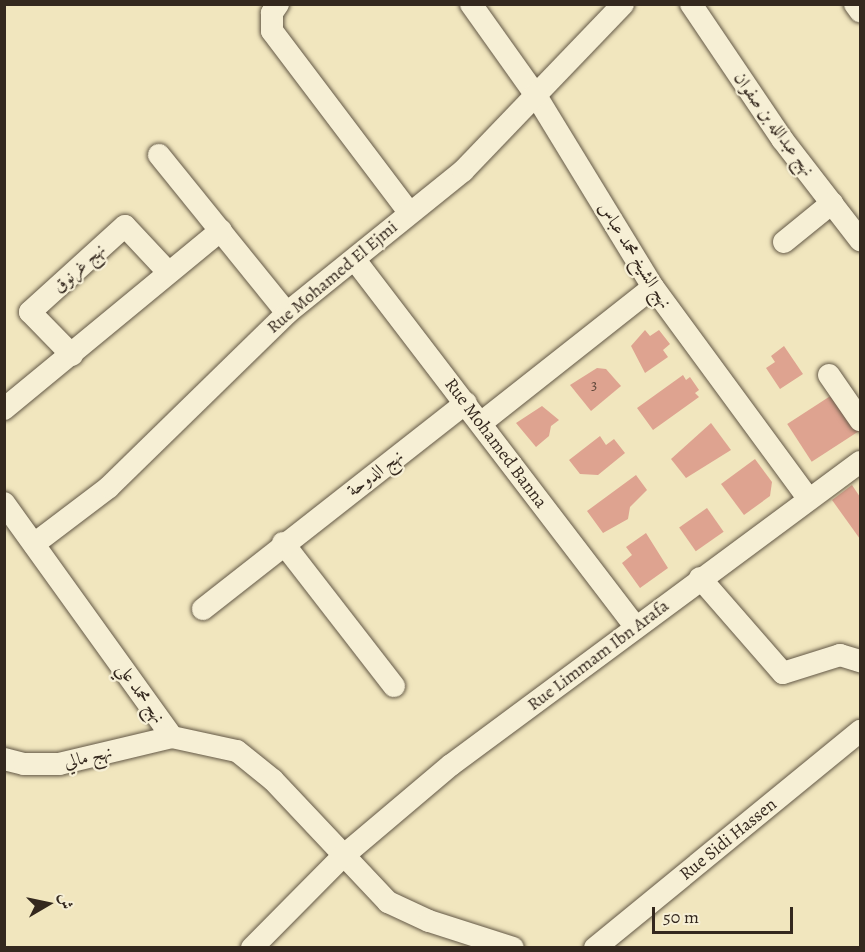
<!DOCTYPE html>
<meta charset="utf-8">
<style>
body{margin:0}
#map{position:relative;width:865px;height:952px;overflow:hidden;background:#f1e6be;font-family:Alegreya,Amiri,serif}
div>[style]{position:absolute}
.building>*{inset:0;background:#dea390;transform-origin:0 0}
.roads{filter:drop-shadow(0 0 2px #635846) drop-shadow(0 0 2px #635846)}
.minor>*{height:22px;margin:-11px;padding:0 11px;transform-origin:11px;border-radius:11px;background:#f6efd5}
span{translate:-50% -50%;white-space:nowrap;text-align:center;line-height:1.15;-webkit-text-stroke:4.5px #f6efd5;paint-order:stroke}
.number-label{font-size:15px;color:#5e473a}
.number-label span{-webkit-text-stroke-width:0}
.street-label{font-size:18px;color:#34281e}
.frame{position:absolute;inset:0;border:6px solid #34281e;pointer-events:none}
.north{position:absolute;left:18px;top:874px;width:60px;height:60px;-webkit-text-stroke:4px #f6efd5;paint-order:stroke;rotate:81deg;font-size:16px;font-weight:700;line-height:24px;text-align:center;color:#34281e}
.north::after{content:'';display:block;margin:auto;width:21px;height:27px;background:#34281e;clip-path:polygon(50% 0,100% 100%,50% 72%,0 100%)}
.scale{position:absolute;left:652px;top:907px;width:141px;height:27px;box-sizing:border-box;border:3px solid #34281e;border-top:0;padding-left:8px;font-size:18px;line-height:21px;white-space:nowrap;color:#34281e;-webkit-text-stroke:4px #f6efd5;paint-order:stroke}
</style>
<div id="map">
<div class="building">
<div style="clip-path:polygon(645px 330px,650px 336px,659px 330px,670px 344px,663px 350px,668px 357px,645px 373px,631px 346px)"></div>
<div style="clip-path:polygon(784px 346px,803px 374px,780px 389px,766px 368px,775px 362px,771px 356px)"></div>
<div style="clip-path:polygon(597px 368px,606px 369px,621px 386px,591px 411px,570px 385px)"></div>
<div style="clip-path:polygon(683px 375px,686px 380px,690px 377px,699px 390px,695px 393px,699px 397px,653px 430px,637px 408px)"></div>
<div style="left:835px;top:393px;width:45px;height:57px;rotate:57deg"></div>
<div style="clip-path:polygon(542px 406px,559px 420px,551px 426px,549px 436px,536px 447px,516px 423px)"></div>
<div style="clip-path:polygon(711px 423px,731px 450px,686px 478px,671px 459px)"></div>
<div style="clip-path:polygon(600px 436px,606px 445px,614px 439px,625px 453px,598px 475px,580px 474px,569px 460px)"></div>
<div style="clip-path:polygon(755px 459px,772px 482px,770px 496px,744px 515px,721px 484px)"></div>
<div style="clip-path:polygon(636px 475px,647px 490px,630px 507px,628px 519px,603px 533px,587px 511px)"></div>
<div style="clip-path:polygon(852px 485px,860px 497px,860px 539px,832px 500px)"></div>
<div style="left:707px;top:508px;width:29px;height:34px;rotate:55deg"></div>
<div style="clip-path:polygon(646px 533px,668px 568px,640px 588px,622px 563px,632px 555px,626px 547px)"></div>
</div>
<div class="roads">
<div class="minor">
<div style="left:278px;top:4px;width:11px;rotate:124deg"></div>
<div style="left:272px;top:13px;width:18px;rotate:90deg"></div>
<div style="left:272px;top:31px;width:227px;rotate:52.9deg"></div>
<div style="left:471px;top:4px;width:110px;rotate:54.6deg"></div>
<div style="left:535px;top:94px;width:226px;rotate:58.6deg"></div>
<div style="left:653px;top:287px;width:262px;rotate:53.7deg"></div>
<div style="left:691px;top:4px;width:163px;rotate:56deg"></div>
<div style="left:782px;top:139px;width:128px;rotate:52.3deg"></div>
<div style="left:855px;top:4px;width:9px;rotate:54deg"></div>
<div style="left:159px;top:155px;width:203px;rotate:51deg"></div>
<div style="left:784px;top:242px;width:62px;rotate:-39.1deg"></div>
<div style="left:355px;top:260px;width:462px;rotate:52.6deg"></div>
<div style="left:72px;top:355px;width:60px;rotate:-134.3deg"></div>
<div style="left:30px;top:312px;width:128px;rotate:-42.2deg"></div>
<div style="left:125px;top:226px;width:63px;rotate:46.9deg"></div>
<div style="left:829px;top:375px;width:55px;rotate:55.4deg"></div>
<div style="left:4px;top:409px;width:281px;rotate:-39.5deg"></div>
<div style="left:481px;top:423px;width:219px;rotate:-38.3deg"></div>
<div style="left:4px;top:503px;width:288px;rotate:54.3deg"></div>
<div style="left:172px;top:737px;width:66px;rotate:12.2deg"></div>
<div style="left:237px;top:751px;width:46px;rotate:38.9deg"></div>
<div style="left:273px;top:780px;width:168px;rotate:46.7deg"></div>
<div style="left:388px;top:902px;width:45px;rotate:24.9deg"></div>
<div style="left:429px;top:921px;width:88px;rotate:17.8deg"></div>
<div style="left:283px;top:543px;width:181px;rotate:52.2deg"></div>
<div style="left:34px;top:544px;width:94px;rotate:-37.2deg"></div>
<div style="left:109px;top:487px;width:249px;rotate:-44.3deg"></div>
<div style="left:287px;top:313px;width:226px;rotate:-38.9deg"></div>
<div style="left:463px;top:171px;width:231px;rotate:-46.2deg"></div>
<div style="left:700px;top:578px;width:126px;rotate:48.9deg"></div>
<div style="left:783px;top:673px;width:60px;rotate:-17.5deg"></div>
<div style="left:840px;top:655px;width:21px;rotate:17deg"></div>
<div style="left:203px;top:609px;width:334px;rotate:-38.1deg"></div>
<div style="left:4px;top:759px;width:21px;rotate:14deg"></div>
<div style="left:24px;top:764px;width:35px"></div>
<div style="left:59px;top:764px;width:116px;rotate:-13.4deg"></div>
<div style="left:252px;top:948px;width:128px;rotate:-45.3deg"></div>
<div style="left:342px;top:857px;width:143px;rotate:-40.2deg"></div>
<div style="left:451px;top:765px;width:509px;rotate:-36.53deg"></div>
<div style="left:595px;top:948px;width:343px;rotate:-39.3deg"></div>
</div>
</div>
<div class="number-label">
<span style="left:594px;top:386px">3</span>
</div>
<div class="street-label">
<span style="left:774px;top:124px;rotate:54deg">نهج عبدالله بن صفوان</span>
<span style="left:635px;top:255px;rotate:58deg">نهج الشيخ محمد عباس</span>
<span style="left:79px;top:268px;rotate:-42deg">نهج غرنوق</span>
<span style="left:332px;top:277px;rotate:-40deg">Rue Mohamed El Ejmi</span>
<span style="left:496px;top:443px;rotate:53deg">Rue Mohamed Banna</span>
<span style="left:375px;top:473px;rotate:-37deg">نهج الدوحة</span>
<span style="left:598px;top:655px;rotate:-37deg">Rue Limmam Ibn Arafa</span>
<span style="left:141px;top:693px;rotate:55deg">نهج محمد علي</span>
<span style="left:88px;top:757px;rotate:-13deg">نهج مالي</span>
<span style="left:728px;top:839px;rotate:-39deg">Rue Sidi Hassen</span>
</div>
<div class="frame"></div>
<div class="north">ش</div>
<div class="scale">50 m</div>
</div>
